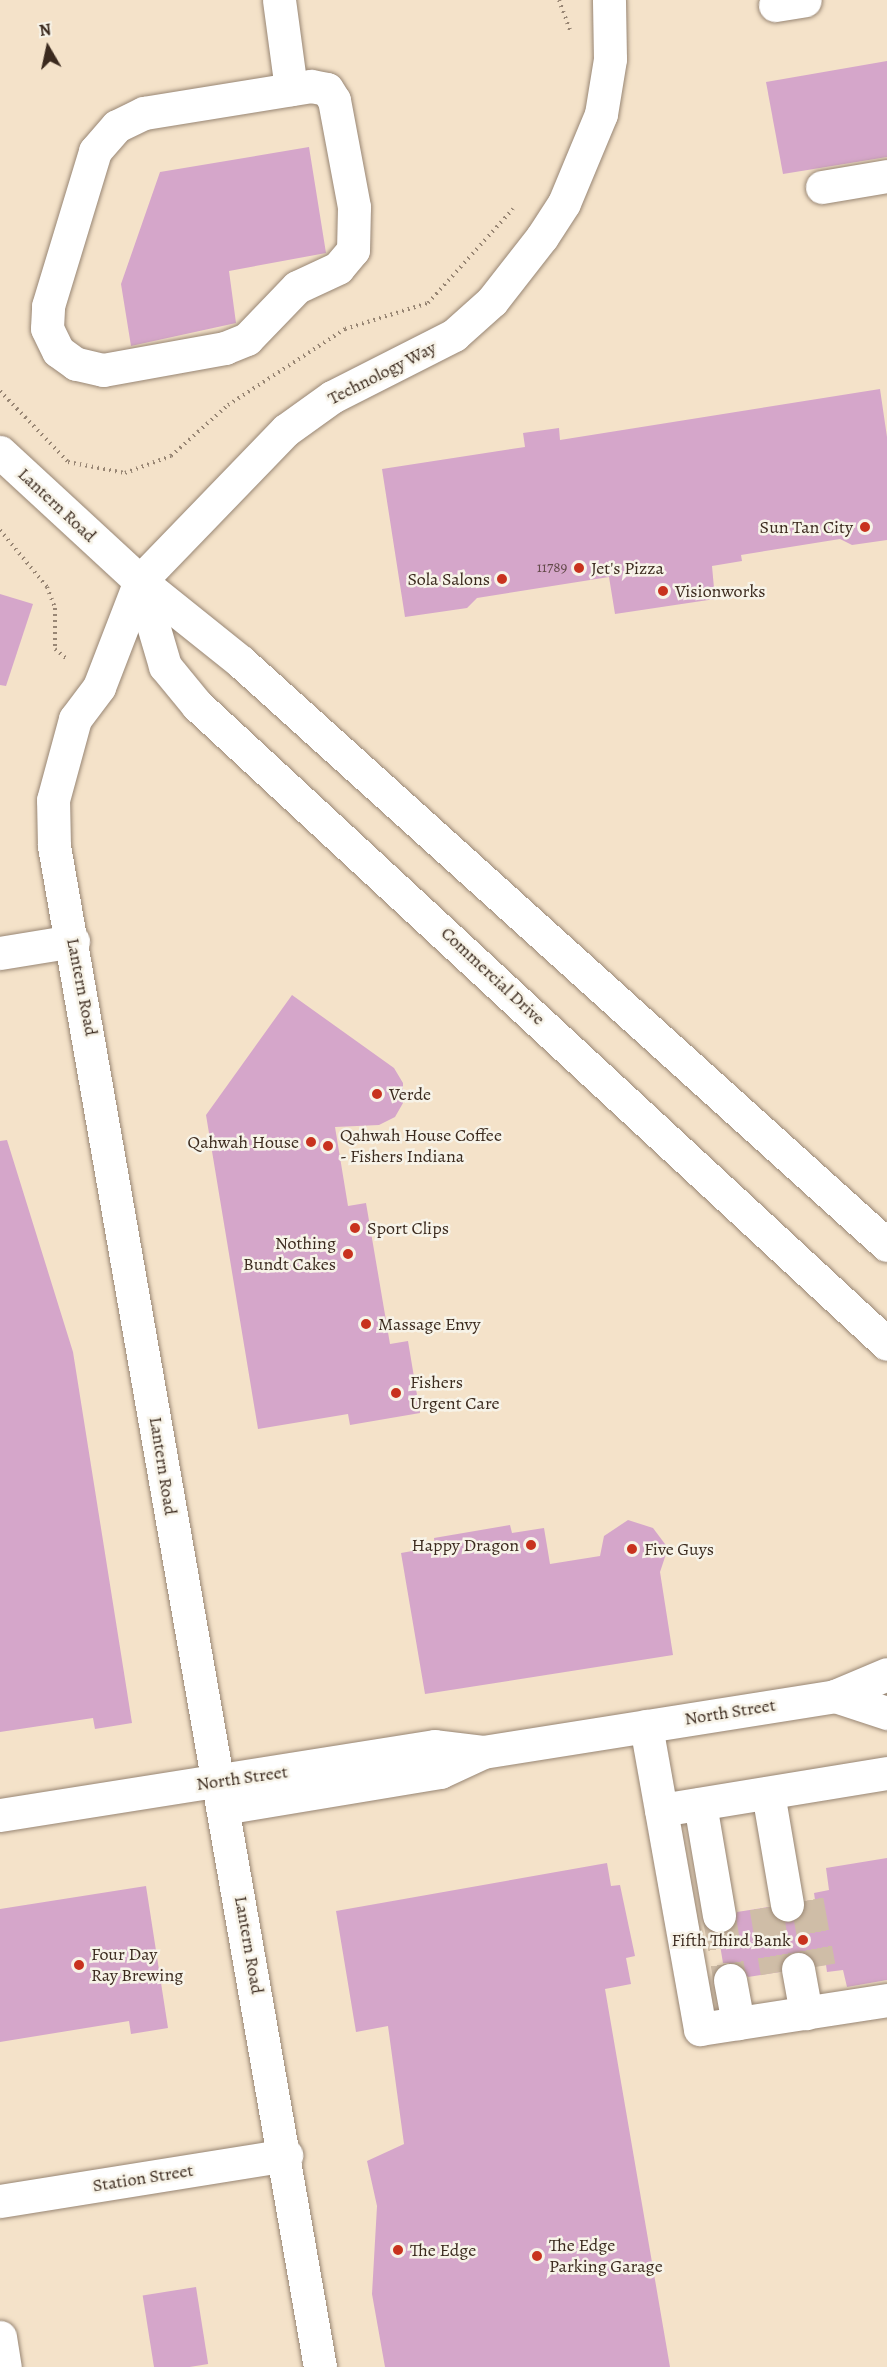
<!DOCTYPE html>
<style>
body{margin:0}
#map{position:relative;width:887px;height:2367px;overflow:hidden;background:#f4e2c9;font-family:Alegreya,serif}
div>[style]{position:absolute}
.building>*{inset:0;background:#d5a6ca;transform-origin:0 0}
.minor-tunnel>*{height:33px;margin-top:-16.5px;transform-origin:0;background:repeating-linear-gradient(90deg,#cfbda7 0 33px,transparent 0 49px)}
.path>*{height:4px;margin-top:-2px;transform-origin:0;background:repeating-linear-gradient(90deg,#988674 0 1.5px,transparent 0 6px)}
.roads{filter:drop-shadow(0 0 2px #988674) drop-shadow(0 0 2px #988674)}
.minor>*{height:33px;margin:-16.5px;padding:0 16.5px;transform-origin:16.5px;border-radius:16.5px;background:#fff}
.dots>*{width:16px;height:16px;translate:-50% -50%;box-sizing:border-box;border:3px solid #f7f3e8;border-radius:50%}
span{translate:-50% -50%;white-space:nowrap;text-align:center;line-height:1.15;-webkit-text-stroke:5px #f7f3e8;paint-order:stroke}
.number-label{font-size:15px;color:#624949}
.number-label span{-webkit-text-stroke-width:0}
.street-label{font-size:18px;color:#3b2a1e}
.poi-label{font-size:18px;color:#3b2a1e}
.right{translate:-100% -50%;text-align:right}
.left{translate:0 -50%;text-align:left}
.north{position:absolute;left:18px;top:18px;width:60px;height:60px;-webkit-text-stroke:4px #f7f3e8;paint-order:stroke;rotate:351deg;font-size:16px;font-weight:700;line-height:24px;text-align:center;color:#3b2a1e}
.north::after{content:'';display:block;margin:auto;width:21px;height:27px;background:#3b2a1e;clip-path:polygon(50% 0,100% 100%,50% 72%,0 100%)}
</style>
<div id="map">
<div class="building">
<div style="clip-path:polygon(887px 61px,887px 157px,783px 174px,766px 82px)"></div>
<div style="clip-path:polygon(309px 147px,326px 253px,229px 271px,236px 323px,131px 346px,121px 284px,160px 172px)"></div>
<div style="clip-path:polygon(880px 389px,887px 437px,887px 540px,852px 545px,840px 539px,741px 555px,742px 561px,712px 566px,715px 599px,615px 614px,609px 577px,477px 598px,467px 608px,405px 617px,382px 469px,525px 447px,523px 433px,559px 428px,560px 440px)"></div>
<div style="clip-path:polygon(0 594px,33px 604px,6px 686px,0 685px)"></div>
<div style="clip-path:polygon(292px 995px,394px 1068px,403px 1083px,403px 1103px,395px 1117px,379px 1125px,335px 1127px,348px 1206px,366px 1203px,390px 1344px,408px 1341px,420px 1413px,350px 1425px,348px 1414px,258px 1429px,206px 1115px)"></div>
<div style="clip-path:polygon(7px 1140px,73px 1352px,132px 1723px,95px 1729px,93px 1718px,0 1732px,0 1141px)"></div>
<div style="clip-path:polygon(628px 1520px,653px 1528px,668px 1548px,660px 1572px,673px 1655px,425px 1694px,401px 1553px,435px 1547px,434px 1538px,510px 1525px,512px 1533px,544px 1528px,550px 1564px,600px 1556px,604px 1536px)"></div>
<div style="clip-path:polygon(887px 1858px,887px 1980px,847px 1987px,843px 1970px,827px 1972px,826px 1965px,817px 1966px,804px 1951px,785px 1955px,780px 1972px,748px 1977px,737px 1963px,723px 1963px,718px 1933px,731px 1929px,737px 1912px,768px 1907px,780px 1921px,791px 1922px,804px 1911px,805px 1901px,815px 1900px,814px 1893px,829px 1890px,826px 1868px)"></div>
<div style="clip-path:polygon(607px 1863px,611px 1886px,620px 1885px,635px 1956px,626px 1958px,631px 1984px,605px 1989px,670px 2367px,385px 2367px,372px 2294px,377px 2206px,367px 2161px,404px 2144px,388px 2026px,356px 2032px,336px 1911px)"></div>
<div style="clip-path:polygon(146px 1886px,168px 2028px,131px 2034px,129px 2021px,0 2042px,0 1909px)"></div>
<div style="left:196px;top:2287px;width:78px;height:54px;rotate:81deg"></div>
</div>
<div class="minor-tunnel">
<div style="left:807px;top:1900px;width:67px;rotate:79.7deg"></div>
<div style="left:766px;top:1907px;width:66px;rotate:80.4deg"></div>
<div style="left:719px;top:1915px;width:66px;rotate:80.4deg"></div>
</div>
<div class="path">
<div style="left:559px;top:0;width:35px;rotate:70deg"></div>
<div style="left:0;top:391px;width:98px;rotate:46.2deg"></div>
<div style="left:68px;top:462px;width:58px;rotate:10.9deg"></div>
<div style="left:125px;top:473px;width:49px;rotate:-20.3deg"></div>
<div style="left:171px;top:456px;width:76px;rotate:-41.8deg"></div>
<div style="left:228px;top:405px;width:140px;rotate:-33deg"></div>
<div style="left:345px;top:329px;width:87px;rotate:-17.4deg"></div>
<div style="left:428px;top:303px;width:127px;rotate:-47.9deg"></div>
<div style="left:0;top:530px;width:74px;rotate:50.5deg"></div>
<div style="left:47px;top:587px;width:22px;rotate:69deg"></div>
<div style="left:55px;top:608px;width:41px;rotate:90deg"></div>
<div style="left:55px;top:649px;width:17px;rotate:40deg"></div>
</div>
<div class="roads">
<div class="minor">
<div style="left:279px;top:0;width:90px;rotate:82.3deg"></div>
<div style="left:775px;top:5px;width:30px;rotate:-9deg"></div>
<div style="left:311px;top:86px;width:16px;rotate:11deg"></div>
<div style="left:327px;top:89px;width:13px;rotate:58deg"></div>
<div style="left:334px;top:100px;width:109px;rotate:79.4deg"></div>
<div style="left:354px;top:207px;width:43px;rotate:91.3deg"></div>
<div style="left:353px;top:250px;width:23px;rotate:130deg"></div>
<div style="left:338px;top:268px;width:45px;rotate:155.1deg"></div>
<div style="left:297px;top:287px;width:72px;rotate:133.9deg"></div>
<div style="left:247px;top:339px;width:24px;rotate:158deg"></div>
<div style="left:225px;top:348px;width:124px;rotate:169.8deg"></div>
<div style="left:103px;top:370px;width:28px;rotate:-167deg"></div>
<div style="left:76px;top:364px;width:22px;rotate:-144deg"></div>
<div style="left:58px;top:351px;width:25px;rotate:-116deg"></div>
<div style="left:47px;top:328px;width:22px;rotate:-87deg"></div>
<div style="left:48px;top:306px;width:162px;rotate:-73.1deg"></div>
<div style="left:95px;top:151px;width:33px;rotate:-49deg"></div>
<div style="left:117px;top:126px;width:30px;rotate:-26deg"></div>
<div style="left:144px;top:113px;width:169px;rotate:-9.2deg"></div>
<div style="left:822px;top:187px;width:66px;rotate:-9.6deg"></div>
<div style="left:0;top:452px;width:190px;rotate:42.7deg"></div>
<div style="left:140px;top:581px;width:129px;rotate:38.7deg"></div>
<div style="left:241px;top:662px;width:870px;rotate:42.07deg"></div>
<div style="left:140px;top:581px;width:89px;rotate:73.6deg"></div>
<div style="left:165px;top:666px;width:50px;rotate:50.6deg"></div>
<div style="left:197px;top:705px;width:940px;rotate:42.8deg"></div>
<div style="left:0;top:953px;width:74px;rotate:-9.3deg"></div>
<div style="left:835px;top:1696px;width:55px;rotate:18.1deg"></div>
<div style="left:646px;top:1726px;width:308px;rotate:79.9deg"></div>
<div style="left:700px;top:2029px;width:189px;rotate:-8.8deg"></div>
<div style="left:768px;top:1793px;width:113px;rotate:80.3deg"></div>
<div style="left:700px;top:1804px;width:113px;rotate:80.3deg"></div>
<div style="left:223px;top:1808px;width:220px;rotate:-9.4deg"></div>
<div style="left:440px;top:1772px;width:47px;rotate:-24.9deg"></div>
<div style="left:483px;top:1752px;width:356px;rotate:-9deg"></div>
<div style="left:835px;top:1696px;width:56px;rotate:-22.9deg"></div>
<div style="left:661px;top:1810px;width:229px;rotate:-9.3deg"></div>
<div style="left:0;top:1815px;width:440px;rotate:-9deg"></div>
<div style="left:435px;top:1746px;width:48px;rotate:7.1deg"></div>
<div style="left:798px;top:1969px;width:45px;rotate:79.7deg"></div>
<div style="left:730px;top:1980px;width:44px;rotate:79.5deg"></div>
<div style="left:0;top:2201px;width:290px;rotate:-9.1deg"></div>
<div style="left:0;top:2337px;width:30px;rotate:81deg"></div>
<div style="left:320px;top:2367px;width:1544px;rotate:-99.92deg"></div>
<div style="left:54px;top:846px;width:46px;rotate:-91.2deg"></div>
<div style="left:53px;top:800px;width:84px;rotate:-74.8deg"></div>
<div style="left:75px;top:719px;width:40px;rotate:-53deg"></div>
<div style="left:99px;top:687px;width:114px;rotate:-68.9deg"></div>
<div style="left:140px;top:581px;width:210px;rotate:-46deg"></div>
<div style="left:286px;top:430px;width:57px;rotate:-35.7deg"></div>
<div style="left:332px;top:397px;width:137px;rotate:-26.9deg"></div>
<div style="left:454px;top:335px;width:51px;rotate:-41.8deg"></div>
<div style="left:492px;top:301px;width:81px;rotate:-52deg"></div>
<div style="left:542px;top:237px;width:40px;rotate:-57.1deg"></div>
<div style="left:564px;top:203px;width:96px;rotate:-67.4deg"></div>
<div style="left:601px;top:114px;width:56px;rotate:-80.7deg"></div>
<div style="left:610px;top:59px;width:59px;rotate:-91deg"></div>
</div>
</div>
<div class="dots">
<div style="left:865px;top:527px;background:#c8321e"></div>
<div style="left:579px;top:568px;background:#c8321e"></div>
<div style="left:502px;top:579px;background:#c8321e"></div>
<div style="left:663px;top:591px;background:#c8321e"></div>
<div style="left:377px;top:1094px;background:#c8321e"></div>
<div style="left:311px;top:1142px;background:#c8321e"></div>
<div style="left:328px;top:1146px;background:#c8321e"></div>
<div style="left:355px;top:1228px;background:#c8321e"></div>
<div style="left:348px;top:1254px;background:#c8321e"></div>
<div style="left:366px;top:1324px;background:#c8321e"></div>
<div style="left:396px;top:1393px;background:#c8321e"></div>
<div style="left:531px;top:1545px;background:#c8321e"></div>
<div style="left:632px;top:1549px;background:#c8321e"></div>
<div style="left:803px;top:1940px;background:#c8321e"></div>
<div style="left:79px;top:1965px;background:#c8321e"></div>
<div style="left:398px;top:2250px;background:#c8321e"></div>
<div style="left:537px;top:2256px;background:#c8321e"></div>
</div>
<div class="number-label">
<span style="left:552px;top:568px">11789</span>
</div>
<div class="street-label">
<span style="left:382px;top:373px;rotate:-27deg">Technology Way</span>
<span style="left:57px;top:505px;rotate:43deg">Lantern Road</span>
<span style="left:493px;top:976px;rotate:43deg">Commercial Drive</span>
<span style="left:82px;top:987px;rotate:79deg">Lantern Road</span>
<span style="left:163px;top:1466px;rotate:81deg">Lantern Road</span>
<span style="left:730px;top:1712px;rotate:-9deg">North Street</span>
<span style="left:242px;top:1778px;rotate:-8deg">North Street</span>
<span style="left:249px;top:1945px;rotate:80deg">Lantern Road</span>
<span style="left:143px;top:2178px;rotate:-9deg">Station Street</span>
</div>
<div class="poi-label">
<span class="right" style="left:853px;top:527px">Sun Tan City</span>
<span class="left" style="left:591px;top:568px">Jet's Pizza</span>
<span class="right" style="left:490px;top:579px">Sola Salons</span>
<span class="left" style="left:675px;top:591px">Visionworks</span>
<span class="left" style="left:389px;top:1094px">Verde</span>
<span class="left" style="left:340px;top:1146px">Qahwah House Coffee<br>- Fishers Indiana</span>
<span class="right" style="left:299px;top:1142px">Qahwah House</span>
<span class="left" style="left:367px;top:1228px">Sport Clips</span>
<span class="right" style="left:336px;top:1254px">Nothing<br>Bundt Cakes</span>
<span class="left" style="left:378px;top:1324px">Massage Envy</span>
<span class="left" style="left:410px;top:1393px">Fishers<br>Urgent Care</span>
<span class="right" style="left:519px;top:1545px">Happy Dragon</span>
<span class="left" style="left:644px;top:1549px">Five Guys</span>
<span class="right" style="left:791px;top:1940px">Fifth Third Bank</span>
<span class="left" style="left:91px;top:1965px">Four Day<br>Ray Brewing</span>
<span class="left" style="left:549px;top:2256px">The Edge<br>Parking Garage</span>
<span class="left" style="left:410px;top:2250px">The Edge</span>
</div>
<div class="north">N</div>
</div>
